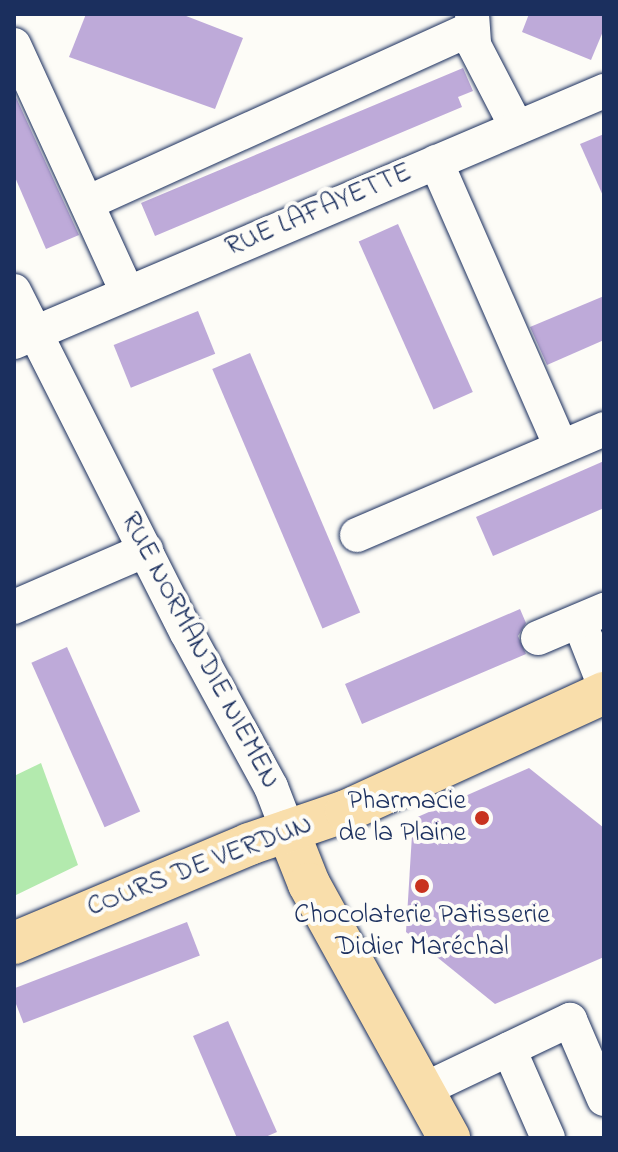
<!DOCTYPE html>
<meta charset="utf-8">
<style>
body{margin:0}
#map{position:relative;width:618px;height:1152px;overflow:hidden;background:#fdfcf7;font-family:"Indie Flower",sans-serif}
div>[style]{position:absolute}
.green>*{inset:0;background:#b3eaae}
.building>*{inset:0;background:#beaad9;transform-origin:0 0}
.roads{filter:drop-shadow(0 0 2px #1b2f5e) drop-shadow(0 0 2px #1b2f5e)}
.minor>*{height:34px;margin:-17px;padding:0 17px;transform-origin:17px;border-radius:17px;background:#fdfcf7}
.major>*{height:42px;margin:-21px;padding:0 21px;transform-origin:21px;border-radius:21px;background:#f9deab}
.dots>*{width:22px;height:22px;translate:-50% -50%;box-sizing:border-box;border:4px solid #fdfcf7;border-radius:50%}
span{translate:-50% -50%;white-space:nowrap;text-align:center;line-height:1.15;-webkit-text-stroke:8px #fdfcf7;paint-order:stroke}
.street-label{font-size:28px;color:#1b2f5e}
.poi-label{font-size:28px;color:#1b2f5e}
.right{translate:-100% -50%;text-align:right}
.frame{position:absolute;inset:0;border:16px solid #1b2f5e;pointer-events:none}
</style>
<div id="map">
<div class="green">
<div style="clip-path:polygon(41px 763px,78px 865px,14px 896px,14px 776px)"></div>
</div>
<div class="building">
<div style="clip-path:polygon(86px 14px,181px 14px,243px 38px,215px 109px,69px 57px)"></div>
<div style="clip-path:polygon(529px 14px,604px 14px,604px 29px,591px 60px,522px 32px)"></div>
<div style="clip-path:polygon(463px 68px,473px 91px,458px 97px,462px 107px,155px 236px,141px 203px)"></div>
<div style="clip-path:polygon(14px 93px,79px 235px,46px 249px,14px 175px)"></div>
<div style="clip-path:polygon(604px 134px,604px 198px,580px 144px)"></div>
<div style="left:398px;top:224px;width:184px;height:43px;rotate:66deg"></div>
<div style="clip-path:polygon(604px 296px,604px 340px,547px 365px,530px 327px)"></div>
<div style="left:198px;top:311px;width:46px;height:91px;rotate:68deg"></div>
<div style="left:250px;top:353px;width:282px;height:41px;rotate:67deg"></div>
<div style="clip-path:polygon(604px 461px,604px 508px,493px 556px,476px 517px)"></div>
<div style="clip-path:polygon(520px 609px,526px 623px,518px 636px,526px 654px,362px 724px,345px 684px)"></div>
<div style="left:67px;top:647px;width:180px;height:39px;rotate:66deg"></div>
<div style="clip-path:polygon(529px 768px,604px 828px,604px 957px,495px 1004px,406px 932px,413px 819px)"></div>
<div style="left:187px;top:922px;width:36px;height:189px;rotate:69deg"></div>
<div style="clip-path:polygon(228px 1021px,277px 1132px,263px 1138px,237px 1138px,193px 1036px)"></div>
</div>
<div class="roads">
<div class="minor">
<div style="left:472px;top:14px;width:31px;rotate:86deg"></div>
<div style="left:474px;top:45px;width:93px;rotate:62.6deg"></div>
<div style="left:14px;top:45px;width:272px;rotate:65.4deg"></div>
<div style="left:436px;top:162px;width:311px;rotate:66.3deg"></div>
<div style="left:87px;top:203px;width:422px;rotate:-24.4deg"></div>
<div style="left:14px;top:291px;width:383px;rotate:63.2deg"></div>
<div style="left:187px;top:633px;width:175px;rotate:61.4deg"></div>
<div style="left:271px;top:787px;width:47px;rotate:68.9deg"></div>
<div style="left:14px;top:342px;width:641px;rotate:-23.05deg"></div>
<div style="left:357px;top:535px;width:269px;rotate:-23.2deg"></div>
<div style="left:14px;top:607px;width:144px;rotate:-23.4deg"></div>
<div style="left:579px;top:621px;width:68px;rotate:68.4deg"></div>
<div style="left:538px;top:638px;width:72px;rotate:-23deg"></div>
<div style="left:509px;top:1049px;width:97px;rotate:66.3deg"></div>
<div style="left:423px;top:1090px;width:163px;rotate:-25.5deg"></div>
<div style="left:570px;top:1020px;width:86px;rotate:66.7deg"></div>
</div>
<div class="major">
<div style="left:288px;top:831px;width:57px;rotate:68.4deg"></div>
<div style="left:309px;top:884px;width:290px;rotate:61.1deg"></div>
<div style="left:14px;top:943px;width:255px;rotate:-22.8deg"></div>
<div style="left:249px;top:844px;width:102px;rotate:-18.8deg"></div>
<div style="left:346px;top:811px;width:284px;rotate:-24.6deg"></div>
</div>
</div>
<div class="dots">
<div style="left:482px;top:818px;background:#c8321e"></div>
<div style="left:422px;top:886px;background:#c8321e"></div>
</div>
<div class="street-label">
<span style="left:319px;top:211px;rotate:-23deg">RUE LAFAYETTE</span>
<span style="left:199px;top:651px;rotate:62deg">RUE NORMANDIE NIEMEN</span>
<span style="left:200px;top:867px;rotate:-21deg">COURS DE VERDUN</span>
</div>
<div class="poi-label">
<span class="right" style="left:466px;top:818px">Pharmacie<br>de la Plaine</span>
<span style="left:422px;top:932px">Chocolaterie Patisserie<br>Didier Maréchal</span>
</div>
<div class="frame"></div>
</div>
